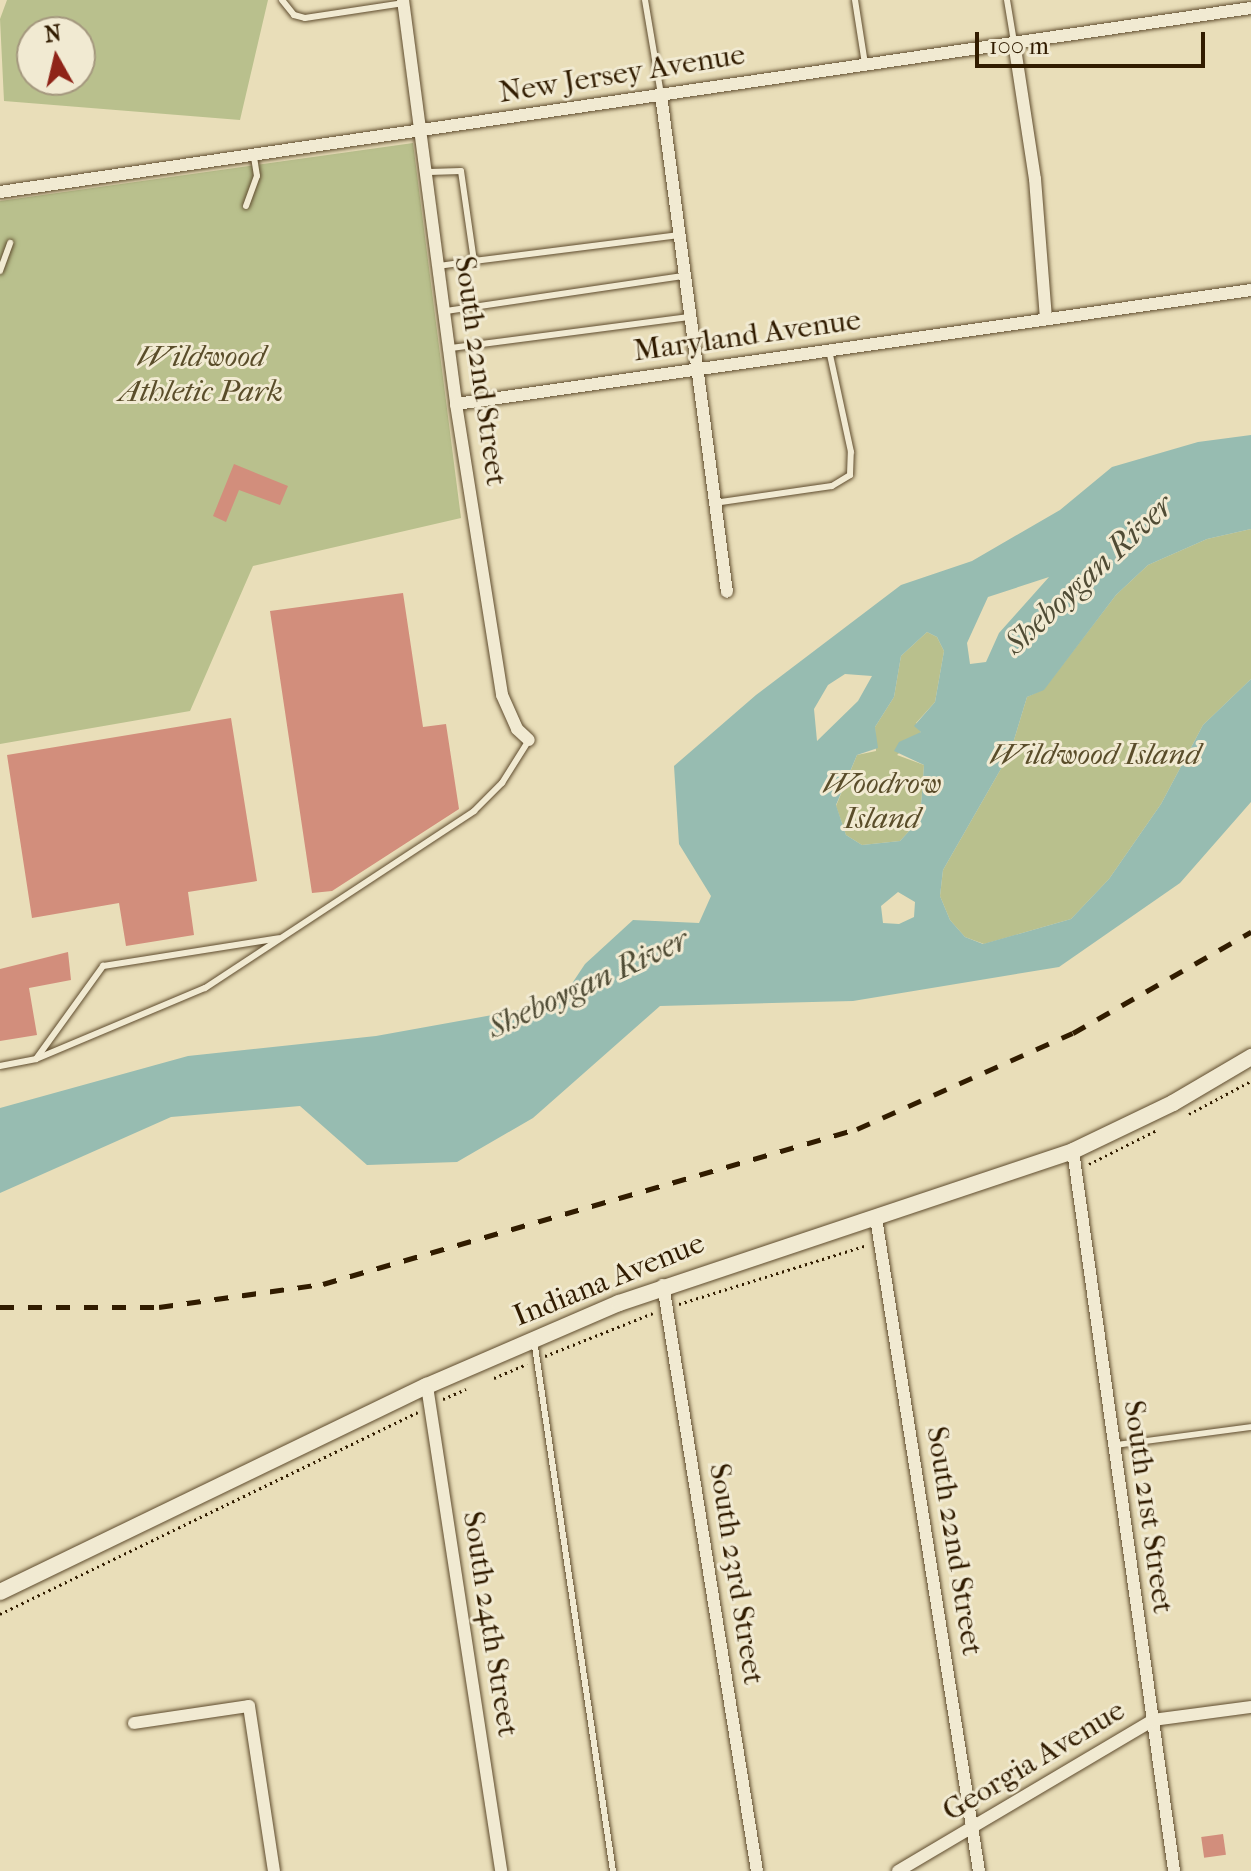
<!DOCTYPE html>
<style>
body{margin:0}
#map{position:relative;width:1251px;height:1871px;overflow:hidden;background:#e9deb9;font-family:"IM FELL French Canon",serif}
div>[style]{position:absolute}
.green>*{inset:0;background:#b9c08d}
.water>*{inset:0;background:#97bcb1}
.building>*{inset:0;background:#d28e7c;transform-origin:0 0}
.path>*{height:3px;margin-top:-1.5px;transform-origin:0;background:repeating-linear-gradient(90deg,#311c00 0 2px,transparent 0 6px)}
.roads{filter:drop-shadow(0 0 2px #5f4c2e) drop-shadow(0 0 2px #5f4c2e)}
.service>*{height:6px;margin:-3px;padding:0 3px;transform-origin:3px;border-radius:3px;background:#f1ead2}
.minor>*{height:12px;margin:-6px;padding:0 6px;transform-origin:6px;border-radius:6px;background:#f1ead2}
.secondary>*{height:16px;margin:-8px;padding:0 8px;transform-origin:8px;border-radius:8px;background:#f1ead2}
.rail>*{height:5px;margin-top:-2.5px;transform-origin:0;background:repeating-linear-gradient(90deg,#311c00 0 14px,transparent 0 28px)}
span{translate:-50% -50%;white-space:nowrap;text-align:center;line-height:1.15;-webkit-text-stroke:6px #f1ead2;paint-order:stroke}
.street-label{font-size:30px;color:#311c00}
.park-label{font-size:30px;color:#5a4d2a;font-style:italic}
.water-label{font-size:32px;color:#504c35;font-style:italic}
.north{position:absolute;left:16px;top:16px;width:80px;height:80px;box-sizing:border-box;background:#f1ead2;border:2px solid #a4987e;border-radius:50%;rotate:352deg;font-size:22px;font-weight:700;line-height:32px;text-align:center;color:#311c00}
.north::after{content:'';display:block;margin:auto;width:28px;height:36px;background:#8f2418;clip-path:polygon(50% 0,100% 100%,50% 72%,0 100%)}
.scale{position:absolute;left:975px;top:32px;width:230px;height:36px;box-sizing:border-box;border:4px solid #311c00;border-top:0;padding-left:10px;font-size:24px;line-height:28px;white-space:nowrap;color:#311c00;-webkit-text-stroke:6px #f1ead2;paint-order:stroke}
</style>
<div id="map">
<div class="green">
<div style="clip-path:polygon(evenodd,7px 0,268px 0,240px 120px,4px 101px,0 19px,7px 0,32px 32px,80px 32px,80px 80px,32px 80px,32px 32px)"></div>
<div style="clip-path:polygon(413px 143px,461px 518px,253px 566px,190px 711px,0 744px,0 201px)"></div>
<div style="clip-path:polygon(1251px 529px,1251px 679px,1203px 725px,1161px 804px,1109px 879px,1071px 919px,984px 944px,965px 937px,950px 920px,940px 896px,943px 870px,1010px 753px,1027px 697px,1044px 689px,1116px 595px,1148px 565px,1207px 539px)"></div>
<div style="clip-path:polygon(927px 632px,937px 637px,944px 651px,935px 702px,916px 723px,921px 732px,897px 755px,924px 765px,920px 819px,900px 841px,862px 845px,846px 835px,836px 806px,857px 755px,876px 751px,875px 727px,894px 697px,901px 656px)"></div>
</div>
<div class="water">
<div style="clip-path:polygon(evenodd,1251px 435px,1251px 529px,1207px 539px,1148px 565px,1116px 595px,1044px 690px,1027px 697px,1010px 753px,943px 870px,940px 896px,950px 920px,965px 937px,983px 944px,1071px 919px,1109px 879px,1161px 804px,1203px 725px,1251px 679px,1251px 802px,1180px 883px,1059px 967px,853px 1001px,660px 1006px,533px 1118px,457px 1162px,367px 1165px,300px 1106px,171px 1117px,0 1193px,0 1108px,188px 1056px,376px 1036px,559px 1003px,585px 964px,633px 920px,699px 923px,711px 896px,679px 844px,674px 766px,756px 695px,901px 585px,972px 561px,1060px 510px,1112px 467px,1198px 442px,1251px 435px,1049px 577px,999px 633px,986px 662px,970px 664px,967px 643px,988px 597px,1049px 577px,1251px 435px,927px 632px,937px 637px,944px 651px,935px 702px,914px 726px,921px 732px,899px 742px,894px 751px,924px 765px,920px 819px,900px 841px,862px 845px,846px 835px,836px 805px,857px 755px,878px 748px,875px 727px,894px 697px,901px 656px,927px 632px,1251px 435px,845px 674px,872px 676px,858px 701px,817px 741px,814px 709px,828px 685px,845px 674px,1251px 435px,898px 892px,915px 902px,914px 917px,899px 924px,883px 923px,881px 906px,898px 892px)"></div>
</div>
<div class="building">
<div style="clip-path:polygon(234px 464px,288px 486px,280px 505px,239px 490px,226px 522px,213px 516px)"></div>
<div style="clip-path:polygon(403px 593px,423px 727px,446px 724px,459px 809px,332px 891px,312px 893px,270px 611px)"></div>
<div style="clip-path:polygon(231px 718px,257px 881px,188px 892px,194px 935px,126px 946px,119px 903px,32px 918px,7px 755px)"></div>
<div style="clip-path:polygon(68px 952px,71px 980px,29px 988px,37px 1035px,0 1041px,0 969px)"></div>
<div style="left:1223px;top:1834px;width:21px;height:22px;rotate:82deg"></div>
</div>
<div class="path">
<div style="left:1189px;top:1114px;width:70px;rotate:-28deg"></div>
<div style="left:1089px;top:1164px;width:76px;rotate:-26.6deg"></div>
<div style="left:679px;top:1304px;width:197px;rotate:-17.4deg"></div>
<div style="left:545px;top:1356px;width:116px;rotate:-21.7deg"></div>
<div style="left:494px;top:1378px;width:36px;rotate:-23deg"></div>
<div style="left:443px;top:1399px;width:25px;rotate:-23deg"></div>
<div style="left:0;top:1614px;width:464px;rotate:-25.8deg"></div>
</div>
<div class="roads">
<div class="service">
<div style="left:282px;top:0;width:19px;rotate:51deg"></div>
<div style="left:294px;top:15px;width:11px;rotate:15deg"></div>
<div style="left:305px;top:18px;width:100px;rotate:-8.6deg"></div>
<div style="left:645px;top:0;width:96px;rotate:80.4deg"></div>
<div style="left:855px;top:0;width:65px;rotate:81.1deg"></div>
<div style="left:1007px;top:0;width:43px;rotate:80.5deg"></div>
<div style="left:429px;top:172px;width:32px;rotate:-2deg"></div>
<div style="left:461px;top:171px;width:91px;rotate:81.8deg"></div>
<div style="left:474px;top:261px;width:35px;rotate:172deg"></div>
<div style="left:246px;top:206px;width:32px;rotate:-70deg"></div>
<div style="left:257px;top:176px;width:20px;rotate:-99deg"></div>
<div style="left:474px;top:261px;width:207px;rotate:-7.2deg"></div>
<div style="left:0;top:271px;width:30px;rotate:-70deg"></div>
<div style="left:446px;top:311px;width:241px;rotate:-8.4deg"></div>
<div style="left:451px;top:348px;width:240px;rotate:-7.4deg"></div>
<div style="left:714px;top:503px;width:119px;rotate:-8.2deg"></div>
<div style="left:832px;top:486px;width:21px;rotate:-31deg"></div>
<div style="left:850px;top:475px;width:23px;rotate:-88deg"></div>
<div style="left:851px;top:452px;width:104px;rotate:-102.2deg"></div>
<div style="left:36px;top:1059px;width:115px;rotate:-54.2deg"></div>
<div style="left:103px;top:966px;width:178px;rotate:-9deg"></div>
<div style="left:0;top:1066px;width:37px;rotate:-11deg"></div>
<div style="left:36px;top:1059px;width:183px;rotate:-22.8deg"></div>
<div style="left:205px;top:988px;width:322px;rotate:-33.3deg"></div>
<div style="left:474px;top:811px;width:40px;rotate:-45deg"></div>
<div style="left:502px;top:783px;width:51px;rotate:-57.9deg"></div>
<div style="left:534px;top:1340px;width:537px;rotate:81.54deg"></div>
<div style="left:1116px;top:1445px;width:136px;rotate:-7.6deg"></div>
</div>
<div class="minor">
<div style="left:403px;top:0;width:407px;rotate:82.5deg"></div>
<div style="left:456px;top:404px;width:295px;rotate:81deg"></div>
<div style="left:502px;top:695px;width:37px;rotate:66deg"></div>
<div style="left:517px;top:729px;width:16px;rotate:43deg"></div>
<div style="left:1014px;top:42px;width:139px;rotate:81.3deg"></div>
<div style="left:1035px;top:179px;width:140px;rotate:85.5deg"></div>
<div style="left:661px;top:95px;width:501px;rotate:82.44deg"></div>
<div style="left:0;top:192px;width:1264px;rotate:-8.37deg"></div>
<div style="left:456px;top:404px;width:803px;rotate:-8.16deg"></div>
<div style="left:1073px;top:1151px;width:727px;rotate:82.01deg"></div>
<div style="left:876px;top:1218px;width:661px;rotate:81.04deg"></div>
<div style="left:663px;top:1285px;width:593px;rotate:80.89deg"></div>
<div style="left:427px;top:1386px;width:491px;rotate:81.3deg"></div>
<div style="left:134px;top:1723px;width:116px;rotate:-8.4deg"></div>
<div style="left:249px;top:1706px;width:167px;rotate:81.4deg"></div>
<div style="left:898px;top:1871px;width:296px;rotate:-30.6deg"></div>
<div style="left:1153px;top:1720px;width:99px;rotate:-7.6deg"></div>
</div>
<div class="secondary">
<div style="left:0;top:1592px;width:474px;rotate:-25.8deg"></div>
<div style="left:427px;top:1386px;width:209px;rotate:-23.4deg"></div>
<div style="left:619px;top:1303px;width:479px;rotate:-18.5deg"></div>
<div style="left:1073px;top:1151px;width:111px;rotate:-25.6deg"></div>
<div style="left:1173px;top:1103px;width:91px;rotate:-30.5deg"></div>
</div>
</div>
<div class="rail">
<div style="left:0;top:1307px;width:159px"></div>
<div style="left:159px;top:1307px;width:166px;rotate:-8deg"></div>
<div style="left:323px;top:1284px;width:556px;rotate:-16.19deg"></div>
<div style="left:857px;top:1129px;width:236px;rotate:-24deg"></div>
<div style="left:1073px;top:1033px;width:205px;rotate:-29.6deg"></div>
</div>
<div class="street-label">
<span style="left:622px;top:74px;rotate:-9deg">New Jersey Avenue</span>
<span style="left:747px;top:336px;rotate:-8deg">Maryland Avenue</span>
<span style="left:480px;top:371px;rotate:82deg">South 22nd Street</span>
<span style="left:609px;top:1280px;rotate:-22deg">Indiana Avenue</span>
<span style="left:1148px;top:1507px;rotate:82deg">South 21st Street</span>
<span style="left:954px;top:1541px;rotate:81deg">South 22nd Street</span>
<span style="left:736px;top:1574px;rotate:81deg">South 23rd Street</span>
<span style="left:490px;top:1624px;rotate:81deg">South 24th Street</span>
<span style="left:1034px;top:1761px;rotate:-31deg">Georgia Avenue</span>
</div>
<div class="park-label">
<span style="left:201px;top:374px">Wildwood<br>Athletic Park</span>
<span style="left:1095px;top:755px">Wildwood Island</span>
<span style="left:882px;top:801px">Woodrow<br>Island</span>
</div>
<div class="water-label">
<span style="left:1089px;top:575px;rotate:-43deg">Sheboygan River</span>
<span style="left:588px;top:984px;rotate:-25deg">Sheboygan River</span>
</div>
<div class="north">N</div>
<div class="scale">100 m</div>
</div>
